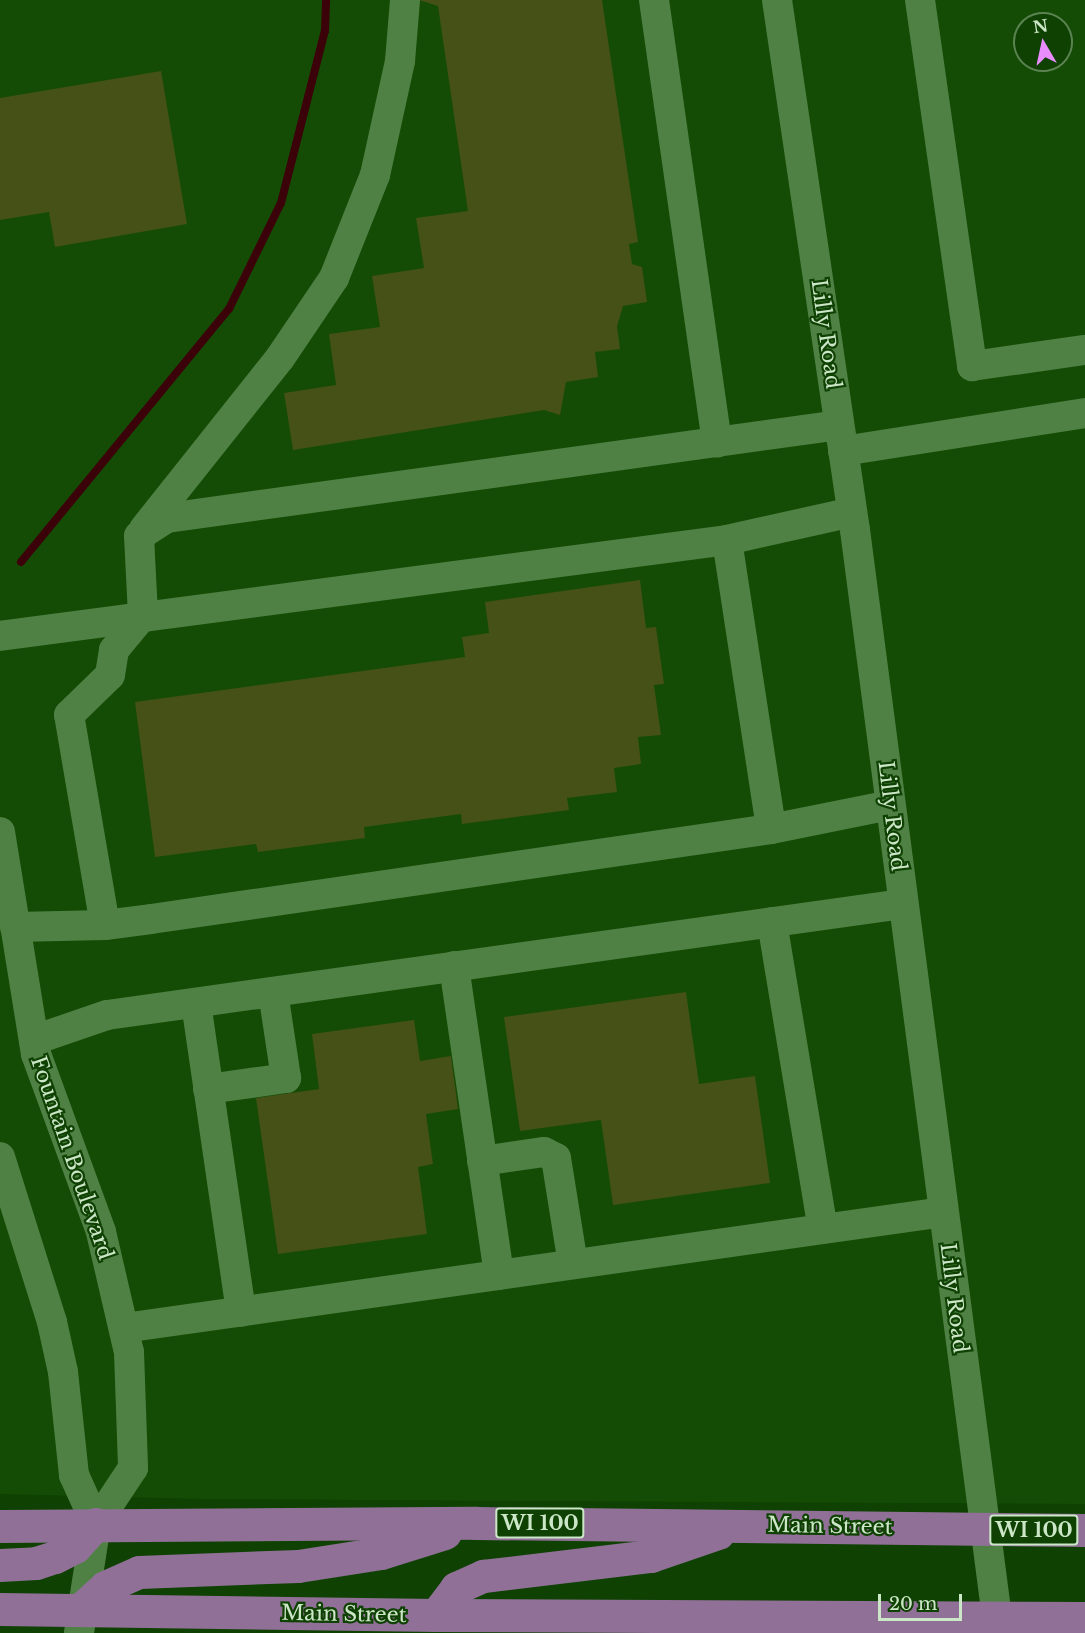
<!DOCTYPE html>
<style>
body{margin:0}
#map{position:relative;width:1085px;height:1633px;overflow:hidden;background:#0f4103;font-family:"Libre Baskerville",serif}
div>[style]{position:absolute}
.built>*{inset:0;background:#144c05}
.stream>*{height:8px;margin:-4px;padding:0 4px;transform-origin:4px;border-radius:4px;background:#3b020a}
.building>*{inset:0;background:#455116}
.minor>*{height:30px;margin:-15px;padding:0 15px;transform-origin:15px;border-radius:15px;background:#4f8145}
.major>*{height:33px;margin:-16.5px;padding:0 16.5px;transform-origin:16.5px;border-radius:16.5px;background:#907097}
span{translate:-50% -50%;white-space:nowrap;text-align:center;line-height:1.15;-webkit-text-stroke:4.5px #0f4103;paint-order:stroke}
.shield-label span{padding:2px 4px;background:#0f4103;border:2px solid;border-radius:4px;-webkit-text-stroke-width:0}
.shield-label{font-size:20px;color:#cce7c7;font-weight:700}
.street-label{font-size:21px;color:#cce7c7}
.north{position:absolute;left:1013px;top:12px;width:60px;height:60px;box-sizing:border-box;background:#0f4103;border:2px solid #5b8351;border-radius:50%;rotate:351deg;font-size:16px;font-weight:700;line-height:24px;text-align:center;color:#cce7c7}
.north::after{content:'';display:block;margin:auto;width:21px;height:27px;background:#e98dfd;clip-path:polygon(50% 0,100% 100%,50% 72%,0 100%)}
.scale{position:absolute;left:878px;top:1594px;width:84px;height:27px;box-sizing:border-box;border:3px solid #cce7c7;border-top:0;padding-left:8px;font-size:18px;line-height:21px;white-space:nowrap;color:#cce7c7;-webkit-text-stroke:4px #0f4103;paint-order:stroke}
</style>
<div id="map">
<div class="built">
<div style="clip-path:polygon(evenodd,0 0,1085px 0,1085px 1504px,204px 1499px,0 1494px,0 0,1025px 24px,1061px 24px,1061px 60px,1025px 60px,1025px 24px)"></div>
</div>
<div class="stream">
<div style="left:21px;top:562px;width:328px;rotate:-50.6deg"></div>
<div style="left:229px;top:309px;width:118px;rotate:-63.9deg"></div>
<div style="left:281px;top:203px;width:178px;rotate:-75.7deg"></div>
<div style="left:325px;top:31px;width:31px;rotate:-88deg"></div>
</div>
<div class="building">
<div style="clip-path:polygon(419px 0,602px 0,638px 242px,629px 244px,632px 264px,642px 267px,647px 302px,623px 306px,617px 326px,620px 349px,595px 352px,598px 377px,566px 382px,560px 415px,544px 410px,293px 450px,284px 393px,336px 385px,329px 334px,380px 327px,372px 276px,424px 268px,416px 218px,468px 211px,438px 6px)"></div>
<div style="clip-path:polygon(161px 71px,187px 224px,55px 247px,49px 212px,0 220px,0 98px)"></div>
<div style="clip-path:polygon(640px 580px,646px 628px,656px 627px,664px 684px,654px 685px,661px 735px,638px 737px,641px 764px,614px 768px,617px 792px,567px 798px,569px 810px,462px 824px,461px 814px,364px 827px,365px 838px,258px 852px,256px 844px,155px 857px,135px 702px,465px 657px,462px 637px,489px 633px,485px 602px)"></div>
<div style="clip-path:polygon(686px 992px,699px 1084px,755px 1076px,770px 1183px,613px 1205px,601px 1120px,520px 1131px,504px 1017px)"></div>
<div style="clip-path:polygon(414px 1020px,420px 1061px,451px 1056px,458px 1109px,426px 1114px,433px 1164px,418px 1167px,427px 1234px,278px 1254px,256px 1098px,319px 1089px,312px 1034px)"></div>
</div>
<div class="minor">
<div style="left:654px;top:0;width:447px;rotate:81.9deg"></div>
<div style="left:777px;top:0;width:536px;rotate:81.63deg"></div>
<div style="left:855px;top:530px;width:1112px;rotate:82.56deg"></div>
<div style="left:920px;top:0;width:370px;rotate:81.9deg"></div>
<div style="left:972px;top:366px;width:114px;rotate:-8.1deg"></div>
<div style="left:843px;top:451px;width:245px;rotate:-8.9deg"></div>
<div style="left:144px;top:529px;width:218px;rotate:-51.5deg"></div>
<div style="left:280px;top:358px;width:97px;rotate:-56deg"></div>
<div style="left:334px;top:278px;width:111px;rotate:-68.3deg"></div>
<div style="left:375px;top:175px;width:117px;rotate:-77.6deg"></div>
<div style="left:400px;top:61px;width:61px;rotate:-85.3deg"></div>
<div style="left:727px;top:540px;width:292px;rotate:81.3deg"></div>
<div style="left:0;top:636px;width:733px;rotate:-7.52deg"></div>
<div style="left:727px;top:540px;width:128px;rotate:-12.6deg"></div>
<div style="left:0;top:832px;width:225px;rotate:80.8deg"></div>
<div style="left:36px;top:1054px;width:189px;rotate:69.9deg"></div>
<div style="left:101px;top:1232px;width:123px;rotate:76.9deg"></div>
<div style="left:129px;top:1352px;width:116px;rotate:88deg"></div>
<div style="left:133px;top:1468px;width:67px;rotate:123.5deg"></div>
<div style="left:96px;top:1524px;width:110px;rotate:98.9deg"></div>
<div style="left:772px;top:922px;width:311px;rotate:80.6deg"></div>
<div style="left:105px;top:925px;width:213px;rotate:-99.7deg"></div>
<div style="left:69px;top:715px;width:57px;rotate:-44.3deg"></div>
<div style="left:110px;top:675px;width:25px;rotate:-81deg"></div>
<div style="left:114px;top:650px;width:45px;rotate:-50.4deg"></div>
<div style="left:143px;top:615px;width:79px;rotate:-92.9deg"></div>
<div style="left:139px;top:536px;width:33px;rotate:-33deg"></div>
<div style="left:167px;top:518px;width:678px;rotate:-7.88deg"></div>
<div style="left:15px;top:927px;width:90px;rotate:-1.3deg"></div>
<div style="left:105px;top:925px;width:46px;rotate:-7.4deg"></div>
<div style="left:151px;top:919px;width:626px;rotate:-8.26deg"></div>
<div style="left:771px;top:829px;width:121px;rotate:-11.4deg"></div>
<div style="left:454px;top:966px;width:312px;rotate:81.7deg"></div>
<div style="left:196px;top:1003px;width:312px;rotate:81.7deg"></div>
<div style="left:34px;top:1040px;width:77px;rotate:-18.9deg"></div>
<div style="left:107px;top:1015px;width:804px;rotate:-7.94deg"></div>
<div style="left:208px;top:1089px;width:79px;rotate:-8deg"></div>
<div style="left:286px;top:1078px;width:87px;rotate:-98.6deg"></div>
<div style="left:0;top:1157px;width:173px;rotate:72.5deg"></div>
<div style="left:52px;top:1322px;width:51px;rotate:77.6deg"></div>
<div style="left:63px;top:1372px;width:104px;rotate:83.9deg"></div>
<div style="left:74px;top:1475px;width:54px;rotate:65.8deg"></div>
<div style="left:482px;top:1161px;width:63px;rotate:-8.3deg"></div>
<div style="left:544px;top:1152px;width:13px;rotate:27deg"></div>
<div style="left:556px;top:1158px;width:107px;rotate:80.9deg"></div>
<div style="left:124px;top:1328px;width:827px;rotate:-8.06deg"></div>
</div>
<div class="major">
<div style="left:0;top:1526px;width:476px;rotate:-0.4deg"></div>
<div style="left:476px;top:1523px;width:609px;rotate:0.66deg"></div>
<div style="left:0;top:1565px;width:36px;rotate:-3deg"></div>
<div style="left:36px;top:1563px;width:20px;rotate:-18deg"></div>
<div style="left:55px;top:1557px;width:22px;rotate:-27deg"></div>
<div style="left:75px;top:1547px;width:31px;rotate:-48deg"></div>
<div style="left:82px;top:1608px;width:31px;rotate:-42deg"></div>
<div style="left:105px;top:1587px;width:37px;rotate:-24deg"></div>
<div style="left:139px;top:1572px;width:159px;rotate:-2.2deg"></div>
<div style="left:298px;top:1566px;width:84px;rotate:-8.9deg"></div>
<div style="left:381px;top:1553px;width:67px;rotate:-17.4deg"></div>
<div style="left:0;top:1609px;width:436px;rotate:0.8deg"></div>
<div style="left:436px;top:1615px;width:649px;rotate:0.26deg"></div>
<div style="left:436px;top:1615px;width:34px;rotate:-53deg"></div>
<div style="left:456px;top:1588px;width:30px;rotate:-24deg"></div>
<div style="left:483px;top:1576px;width:169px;rotate:-6.8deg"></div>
<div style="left:651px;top:1556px;width:71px;rotate:-18.9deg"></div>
</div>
<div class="shield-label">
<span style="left:540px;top:1523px">WI 100</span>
<span style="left:1034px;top:1530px">WI 100</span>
</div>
<div class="street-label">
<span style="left:826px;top:334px;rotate:82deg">Lilly Road</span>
<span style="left:892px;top:816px;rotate:83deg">Lilly Road</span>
<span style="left:72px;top:1158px;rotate:71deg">Fountain Boulevard</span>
<span style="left:954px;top:1298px;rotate:83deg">Lilly Road</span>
<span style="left:830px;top:1526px;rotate:1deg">Main Street</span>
<span style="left:344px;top:1614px;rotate:1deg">Main Street</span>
</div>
<div class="north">N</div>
<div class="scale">20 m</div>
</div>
